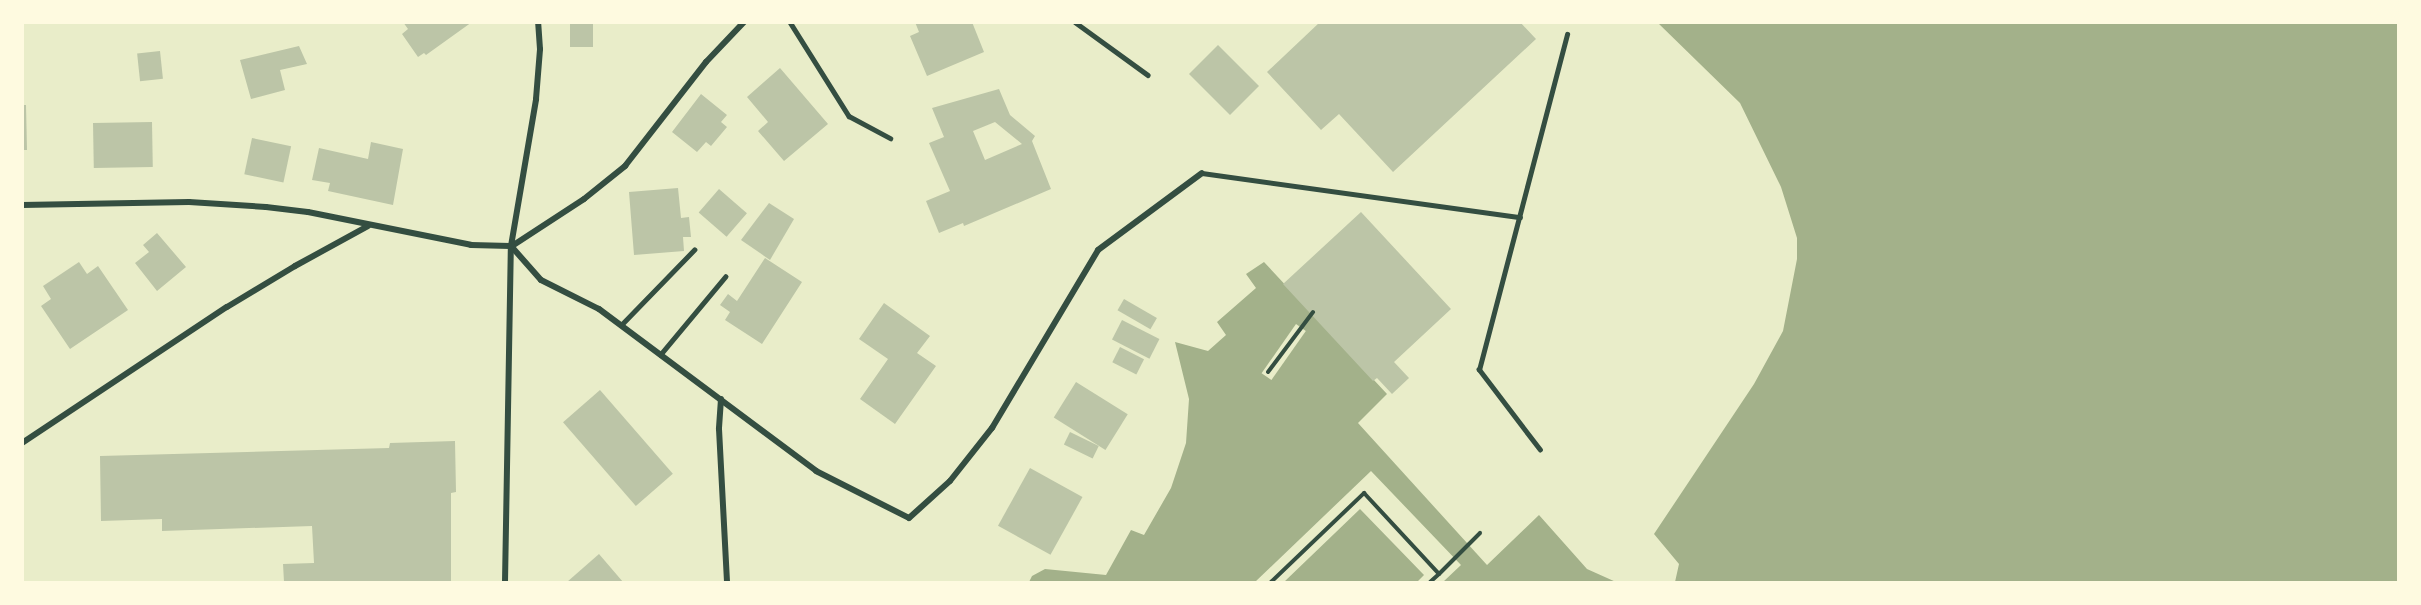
<!DOCTYPE html>
<style>
body{margin:0}
#map{position:relative;width:2421px;height:605px;overflow:hidden;background:#e9edc9;font-family:"Work Sans",sans-serif}
div>[style]{position:absolute}
.water>*{inset:0;background:#a3b18a}
.pier>*{inset:0;background:#e9edc9;transform-origin:0 0}
.building>*{inset:0;background:#bcc5a7;transform-origin:0 0}
.path>*{height:4px;margin:-2px;padding:0 2px;transform-origin:2px;border-radius:2px;background:#344e41}
.service>*{height:4.5px;margin:-2.25px;padding:0 2.25px;transform-origin:2.25px;border-radius:2.25px;background:#344e41}
.minor>*{height:6px;margin:-3px;padding:0 3px;transform-origin:3px;border-radius:3px;background:#344e41}
span{translate:-50% -50%;white-space:nowrap;text-align:center;line-height:1.15;-webkit-text-stroke:4.5px #fefae0;paint-order:stroke}
.frame{position:absolute;inset:0;border:24px solid #fefae0;pointer-events:none}
</style>
<div id="map">
<div class="water">
<div style="clip-path:polygon(1658px 23px,2398px 23px,2398px 582px,1675px 582px,1679px 564px,1654px 534px,1754px 384px,1783px 331px,1797px 259px,1797px 238px,1781px 187px,1740px 103px)"></div>
<div style="clip-path:polygon(1264px 262px,1387px 394px,1358px 423px,1487px 565px,1539px 515px,1587px 569px,1616px 582px,1029px 582px,1032px 576px,1045px 569px,1106px 575px,1131px 530px,1144px 535px,1171px 488px,1186px 443px,1189px 399px,1175px 342px,1208px 351px,1226px 335px,1217px 322px,1256px 288px,1246px 274px)"></div>
</div>
<div class="pier">
<div style="left:1296px;top:324px;width:12px;height:60px;rotate:35deg"></div>
<div style="clip-path:polygon(1371px 471px,1461px 565px,1443px 582px,1417px 582px,1424px 575px,1360px 509px,1284px 582px,1255px 582px)"></div>
</div>
<div class="building">
<div style="clip-path:polygon(403px 22px,472px 22px,426px 55px,424px 53px,418px 57px,402px 34px,408px 29px)"></div>
<div style="left:570px;top:22px;width:23px;height:25px"></div>
<div style="clip-path:polygon(915px 22px,972px 22px,984px 52px,927px 76px,910px 36px,919px 32px)"></div>
<div style="clip-path:polygon(1320px 22px,1520px 22px,1536px 39px,1393px 172px,1339px 114px,1321px 130px,1267px 72px)"></div>
<div style="left:1218px;top:45px;width:58px;height:41px;rotate:45deg"></div>
<div style="clip-path:polygon(299px 46px,307px 64px,280px 70px,285px 90px,251px 99px,240px 60px)"></div>
<div style="left:160px;top:51px;width:28px;height:23px;rotate:84deg"></div>
<div style="clip-path:polygon(780px 68px,828px 124px,784px 161px,758px 131px,768px 122px,747px 97px)"></div>
<div style="clip-path:polygon(evenodd,999px 89px,1010px 115px,1035px 136px,1032px 141px,1051px 189px,964px 226px,963px 223px,939px 233px,926px 201px,950px 191px,929px 143px,944px 137px,932px 108px,999px 89px,995px 122px,1022px 144px,985px 160px,973px 131px,995px 122px)"></div>
<div style="clip-path:polygon(701px 94px,727px 115px,721px 122px,727px 127px,711px 146px,706px 142px,697px 152px,672px 132px)"></div>
<div style="clip-path:polygon(22px 105px,26px 105px,27px 150px,22px 150px)"></div>
<div style="left:152px;top:122px;width:45px;height:59px;rotate:89deg"></div>
<div style="left:252px;top:138px;width:40px;height:37px;rotate:12deg"></div>
<div style="clip-path:polygon(371px 142px,403px 149px,393px 205px,328px 191px,330px 183px,312px 180px,319px 148px,368px 159px)"></div>
<div style="clip-path:polygon(678px 188px,681px 218px,689px 217px,691px 237px,683px 237px,684px 251px,634px 255px,629px 192px)"></div>
<div style="left:719px;top:189px;width:37px;height:31px;rotate:41deg"></div>
<div style="clip-path:polygon(769px 203px,794px 219px,770px 260px,741px 240px)"></div>
<div style="clip-path:polygon(1361px 212px,1451px 309px,1394px 362px,1409px 378px,1392px 394px,1377px 378px,1373px 381px,1283px 284px)"></div>
<div style="clip-path:polygon(157px 233px,186px 267px,157px 291px,135px 263px,149px 252px,143px 245px)"></div>
<div style="clip-path:polygon(765px 258px,802px 282px,762px 344px,725px 320px,730px 312px,720px 305px,728px 294px,737px 301px)"></div>
<div style="clip-path:polygon(79px 262px,87px 274px,98px 266px,128px 310px,70px 349px,41px 306px,51px 299px,43px 286px)"></div>
<div style="left:1124px;top:299px;width:38px;height:13px;rotate:30deg"></div>
<div style="clip-path:polygon(884px 303px,930px 336px,917px 353px,936px 366px,895px 424px,860px 399px,888px 359px,859px 339px)"></div>
<div style="left:1122px;top:320px;width:42px;height:22px;rotate:27deg"></div>
<div style="left:1120px;top:347px;width:27px;height:17px;rotate:27deg"></div>
<div style="left:1076px;top:382px;width:61px;height:42px;rotate:32deg"></div>
<div style="left:600px;top:390px;width:111px;height:49px;rotate:49deg"></div>
<div style="left:1070px;top:432px;width:32px;height:14px;rotate:26deg"></div>
<div style="clip-path:polygon(455px 441px,456px 492px,451px 493px,451px 582px,284px 582px,283px 564px,314px 563px,312px 526px,162px 531px,162px 519px,101px 521px,100px 456px,389px 448px,390px 443px)"></div>
<div style="left:1030px;top:468px;width:60px;height:66px;rotate:29deg"></div>
<div style="clip-path:polygon(599px 554px,623px 582px,567px 582px)"></div>
</div>
<div class="path">
<div style="left:1268px;top:372px;width:75px;rotate:-53.1deg"></div>
<div style="left:1439px;top:574px;width:58px;rotate:-45deg"></div>
<div style="left:1271px;top:582px;width:129px;rotate:-43.7deg"></div>
<div style="left:1364px;top:493px;width:110px;rotate:47.2deg"></div>
<div style="left:1439px;top:574px;width:12px;rotate:138deg"></div>
</div>
<div class="service">
<div style="left:790px;top:22px;width:111px;rotate:57.9deg"></div>
<div style="left:849px;top:116px;width:47px;rotate:28.2deg"></div>
<div style="left:1075px;top:22px;width:90px;rotate:36deg"></div>
<div style="left:1202px;top:173px;width:321px;rotate:7.9deg"></div>
<div style="left:621px;top:325px;width:105px;rotate:-45.8deg"></div>
<div style="left:660px;top:355px;width:102px;rotate:-50.2deg"></div>
<div style="left:1540px;top:450px;width:101px;rotate:-127.3deg"></div>
<div style="left:1479px;top:370px;width:347px;rotate:-75.3deg"></div>
</div>
<div class="minor">
<div style="left:22px;top:205px;width:167px;rotate:-1deg"></div>
<div style="left:189px;top:202px;width:77px;rotate:3.7deg"></div>
<div style="left:266px;top:207px;width:42px;rotate:6.8deg"></div>
<div style="left:308px;top:212px;width:166px;rotate:11.4deg"></div>
<div style="left:471px;top:245px;width:40px;rotate:1.4deg"></div>
<div style="left:511px;top:246px;width:45px;rotate:48.6deg"></div>
<div style="left:541px;top:280px;width:65px;rotate:26.6deg"></div>
<div style="left:599px;top:309px;width:271px;rotate:36.7deg"></div>
<div style="left:816px;top:471px;width:104px;rotate:26.8deg"></div>
<div style="left:909px;top:518px;width:55px;rotate:-42.1deg"></div>
<div style="left:950px;top:481px;width:68px;rotate:-51.6deg"></div>
<div style="left:992px;top:428px;width:207px;rotate:-59.2deg"></div>
<div style="left:1098px;top:250px;width:129px;rotate:-36.5deg"></div>
<div style="left:512px;top:246px;width:86px;rotate:-33.1deg"></div>
<div style="left:584px;top:199px;width:53px;rotate:-38.8deg"></div>
<div style="left:625px;top:166px;width:132px;rotate:-52.1deg"></div>
<div style="left:706px;top:62px;width:55px;rotate:-46.5deg"></div>
<div style="left:721px;top:399px;width:30px;rotate:94deg"></div>
<div style="left:719px;top:429px;width:153px;rotate:87deg"></div>
<div style="left:22px;top:443px;width:246px;rotate:-33.6deg"></div>
<div style="left:227px;top:307px;width:79px;rotate:-31.1deg"></div>
<div style="left:295px;top:266px;width:83px;rotate:-28.7deg"></div>
<div style="left:505px;top:582px;width:336px;rotate:-89deg"></div>
<div style="left:511px;top:246px;width:149px;rotate:-80.3deg"></div>
<div style="left:536px;top:99px;width:50px;rotate:-85.4deg"></div>
<div style="left:540px;top:49px;width:27px;rotate:-94deg"></div>
</div>
<div class="frame"></div>
</div>
